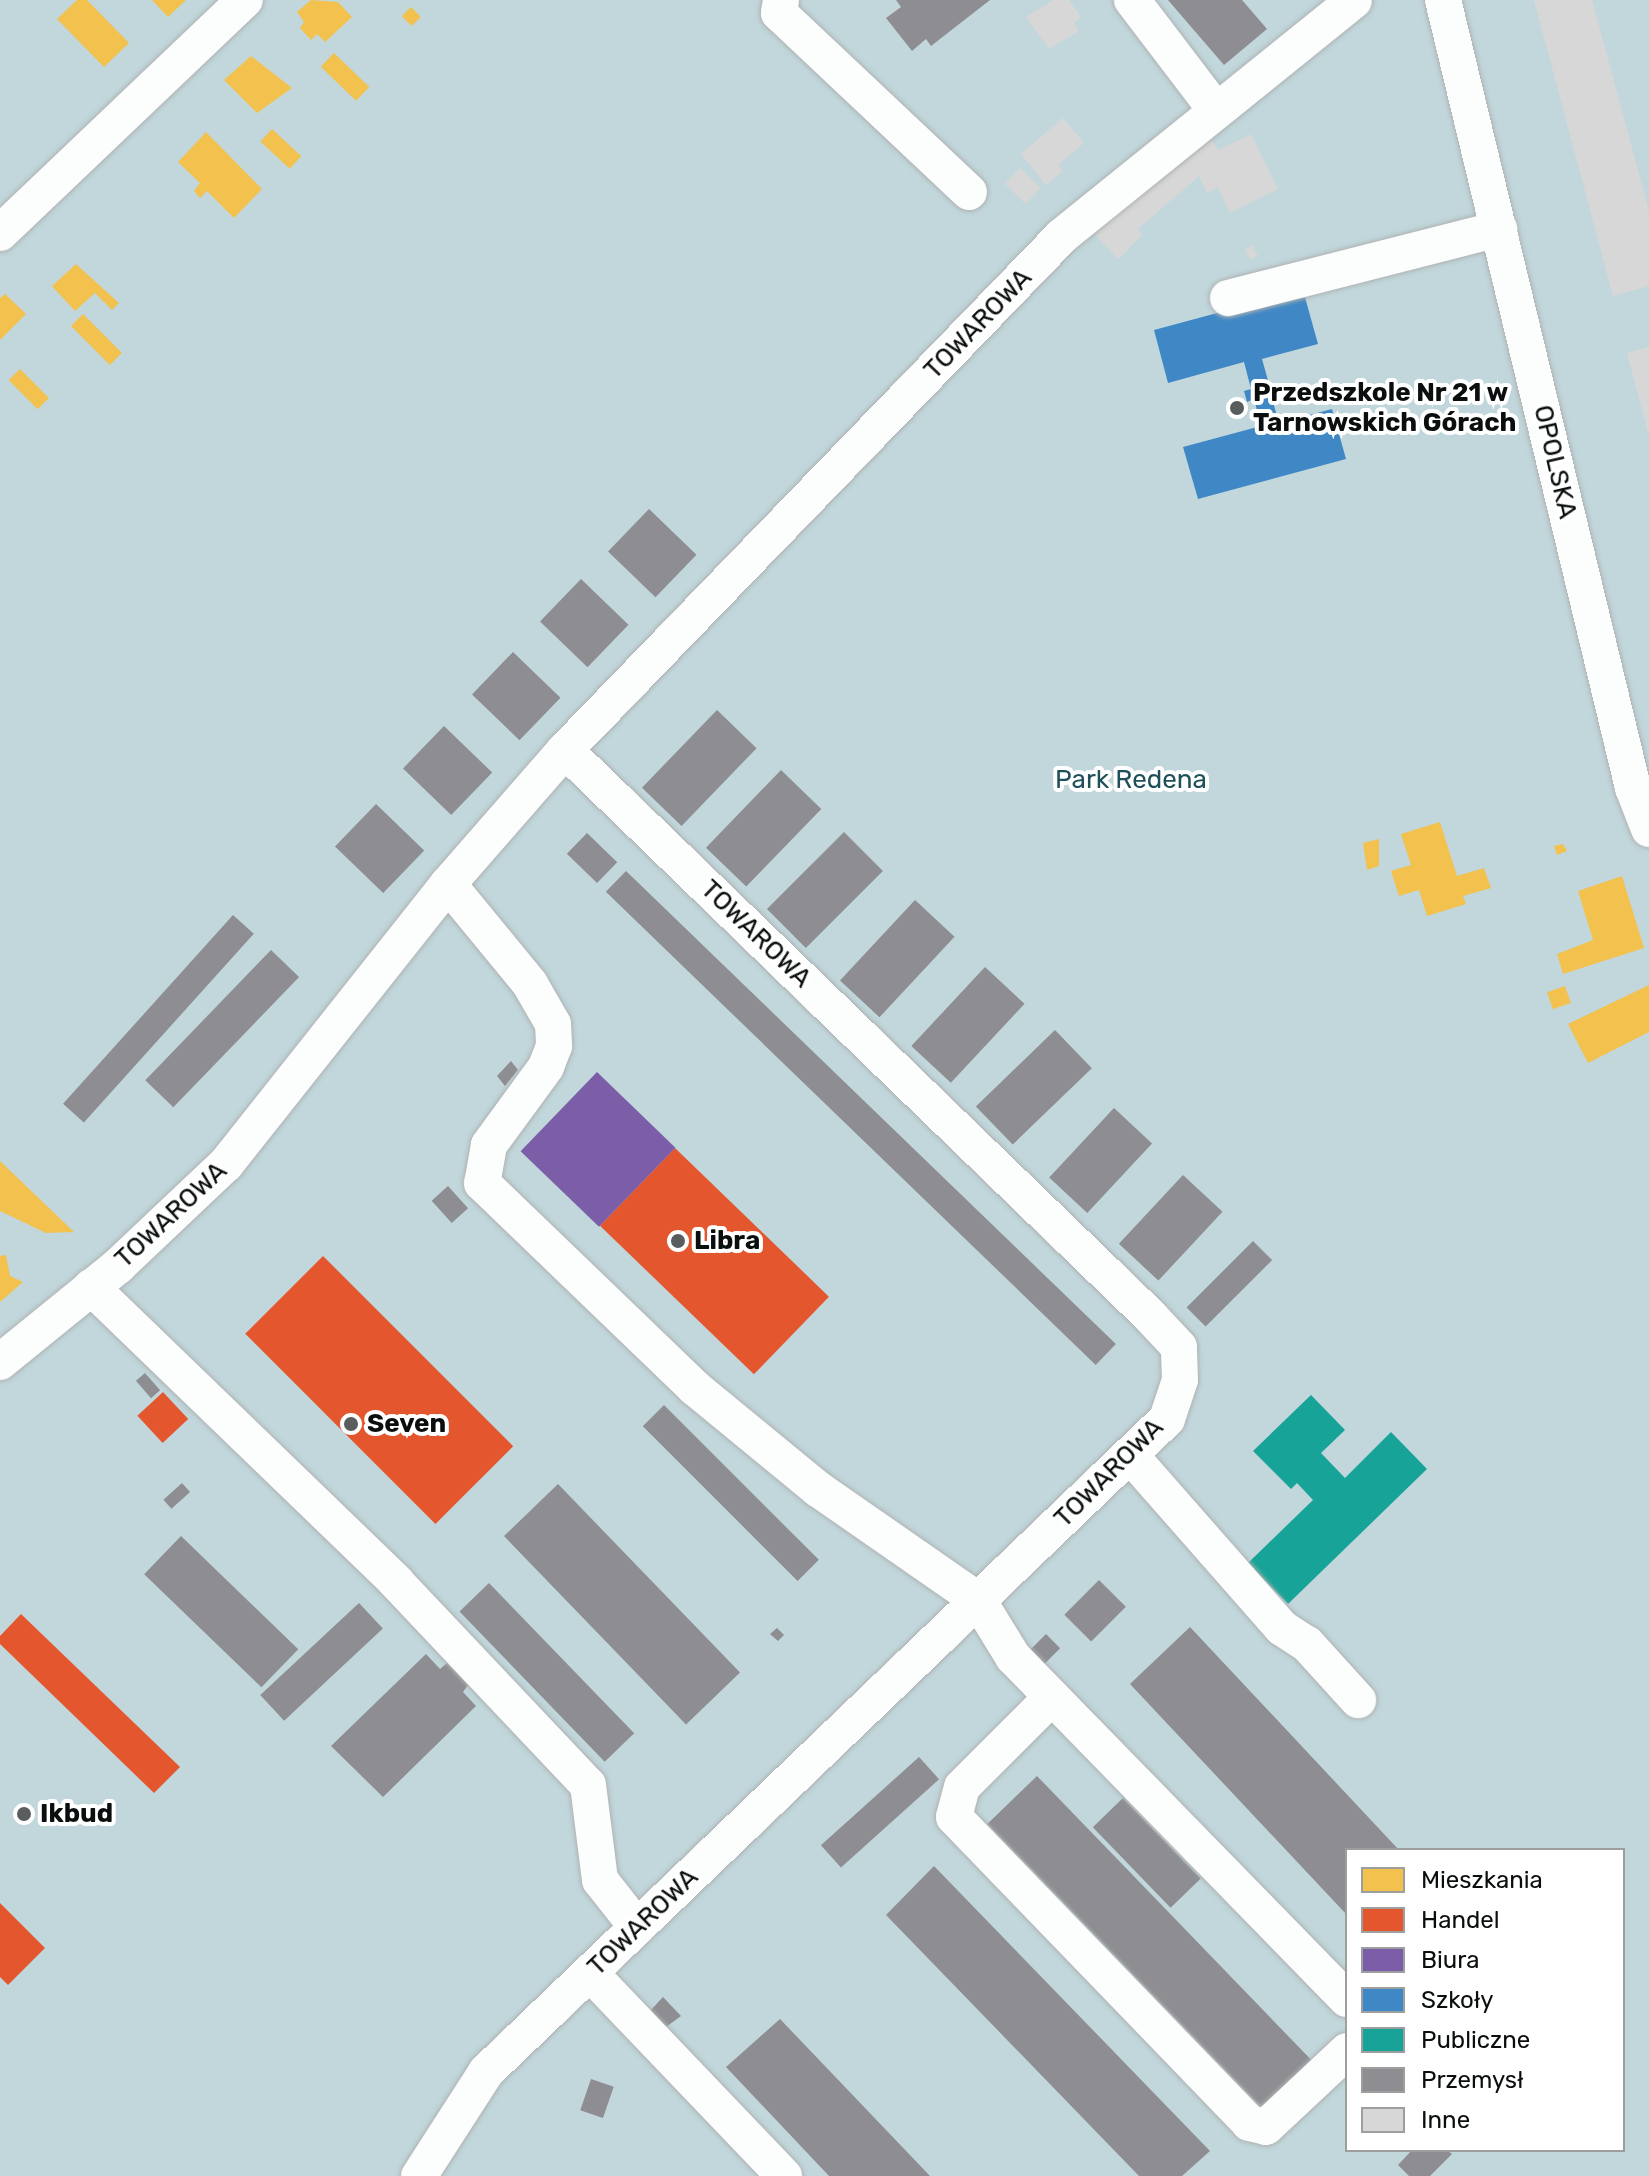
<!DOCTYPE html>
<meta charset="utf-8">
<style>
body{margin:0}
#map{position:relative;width:1649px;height:2176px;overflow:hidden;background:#eaefef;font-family:Rubik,sans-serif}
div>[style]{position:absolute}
.green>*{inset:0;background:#c1d7dc}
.homes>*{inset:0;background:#f2c14e;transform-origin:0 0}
.shops>*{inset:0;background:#e4572e;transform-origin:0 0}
.offices>*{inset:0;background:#7b5ea7;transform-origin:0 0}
.schools>*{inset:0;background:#3f88c5}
.public>*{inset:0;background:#17a398}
.industry>*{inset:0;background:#8d8d92;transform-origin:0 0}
.building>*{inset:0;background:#d6d7d6;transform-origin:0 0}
.roads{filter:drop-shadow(0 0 2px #afb2b2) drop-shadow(0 0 2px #afb2b2)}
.minor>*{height:36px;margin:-18px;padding:0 18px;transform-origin:18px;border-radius:18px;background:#fcfdfd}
.dots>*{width:22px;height:22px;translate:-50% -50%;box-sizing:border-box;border:4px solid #fff;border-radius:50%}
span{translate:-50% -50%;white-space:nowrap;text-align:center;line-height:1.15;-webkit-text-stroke:8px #fff;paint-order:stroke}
.street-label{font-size:26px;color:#0b0e0e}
.poi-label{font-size:26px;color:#0b0e0e;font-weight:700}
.left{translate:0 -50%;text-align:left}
.park-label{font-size:26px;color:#1f5059}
.legend{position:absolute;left:1345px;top:1848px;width:280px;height:304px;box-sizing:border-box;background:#fff;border:2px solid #9d9f9f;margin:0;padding:10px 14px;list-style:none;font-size:24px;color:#0b0e0e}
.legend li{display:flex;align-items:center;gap:16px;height:40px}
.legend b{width:40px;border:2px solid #9d9f9f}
</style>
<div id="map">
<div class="green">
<div style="clip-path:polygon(evenodd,0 0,1649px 0,1649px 2176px,0 2176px,0 0,1347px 1850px,1623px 1850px,1623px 2150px,1347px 2150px,1347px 1850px)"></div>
</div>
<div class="homes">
<div style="clip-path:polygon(77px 0,87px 0,129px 43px,104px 67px,57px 19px)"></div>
<div style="clip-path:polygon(152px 0,186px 0,168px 17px)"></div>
<div style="clip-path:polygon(311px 0,338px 2px,352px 17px,325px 42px,317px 34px,311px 40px,300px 28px,304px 22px,297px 12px)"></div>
<div style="left:411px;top:7px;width:14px;height:13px;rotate:45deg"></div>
<div style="left:334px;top:53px;width:49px;height:19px;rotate:44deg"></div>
<div style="clip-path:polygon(251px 56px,292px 88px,257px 113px,224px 80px)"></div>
<div style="left:272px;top:129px;width:40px;height:17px;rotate:43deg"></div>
<div style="clip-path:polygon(206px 132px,262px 189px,234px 218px,207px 191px,200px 198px,194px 191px,200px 183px,178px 162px)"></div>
<div style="clip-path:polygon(76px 264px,119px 303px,112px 310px,95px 293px,75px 311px,52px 286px)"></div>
<div style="clip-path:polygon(5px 294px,26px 314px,0 340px,0 298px)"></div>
<div style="left:83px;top:314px;width:55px;height:17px;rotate:45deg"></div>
<div style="left:20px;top:369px;width:41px;height:16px;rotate:45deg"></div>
<div style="clip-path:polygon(1440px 822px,1457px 876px,1484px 868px,1491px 888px,1463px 896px,1466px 904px,1427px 916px,1419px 890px,1399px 896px,1391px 871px,1411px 865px,1401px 834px)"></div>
<div style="clip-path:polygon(1379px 839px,1379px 866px,1367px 870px,1363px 843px)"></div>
<div style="clip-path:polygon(1563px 844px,1567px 851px,1557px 855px,1554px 846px)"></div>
<div style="clip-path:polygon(1622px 876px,1644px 948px,1563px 974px,1557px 954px,1593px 940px,1578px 891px)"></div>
<div style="clip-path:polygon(1649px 985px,1649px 1032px,1588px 1063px,1568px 1024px)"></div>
<div style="left:1565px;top:986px;width:18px;height:19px;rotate:71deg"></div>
<div style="clip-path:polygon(0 1161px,74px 1232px,46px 1233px,0 1211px)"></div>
<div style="clip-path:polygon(6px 1255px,10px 1276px,23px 1282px,0 1302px,0 1256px)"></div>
</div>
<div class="shops">
<div style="left:675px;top:1148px;width:214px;height:108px;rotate:44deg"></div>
<div style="left:323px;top:1256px;width:269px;height:110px;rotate:45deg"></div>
<div style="left:163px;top:1392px;width:37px;height:35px;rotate:47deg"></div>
<div style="clip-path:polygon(21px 1614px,180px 1767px,154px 1793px,0 1644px,0 1636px)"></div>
<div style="clip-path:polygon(0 1903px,45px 1948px,8px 1985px,0 1977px)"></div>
</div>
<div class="offices">
<div style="left:597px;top:1072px;width:109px;height:110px;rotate:44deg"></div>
</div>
<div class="schools">
<div style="clip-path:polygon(1303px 290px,1318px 344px,1262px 359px,1269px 384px,1276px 383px,1278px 393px,1271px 395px,1279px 423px,1332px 409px,1346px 459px,1198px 499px,1183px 447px,1261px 426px,1254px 399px,1247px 402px,1244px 391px,1251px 389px,1244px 362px,1168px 383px,1154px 330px)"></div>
</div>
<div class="public">
<div style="clip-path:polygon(1311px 1395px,1345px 1430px,1321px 1453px,1345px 1478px,1391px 1432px,1427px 1469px,1288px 1604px,1248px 1563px,1313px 1500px,1297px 1483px,1291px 1489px,1253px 1451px)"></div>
</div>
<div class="industry">
<div style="clip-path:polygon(896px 0,990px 0,931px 46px,926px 39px,912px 51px,886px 18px,901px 7px)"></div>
<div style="clip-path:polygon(1168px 0,1242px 0,1267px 29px,1224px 65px)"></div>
<div style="left:649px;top:509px;width:66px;height:59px;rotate:44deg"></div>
<div style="left:581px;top:579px;width:66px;height:59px;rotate:44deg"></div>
<div style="left:513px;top:652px;width:66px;height:59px;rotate:44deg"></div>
<div style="left:717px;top:710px;width:55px;height:108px;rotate:44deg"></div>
<div style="left:444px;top:726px;width:67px;height:59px;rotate:44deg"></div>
<div style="left:781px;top:770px;width:56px;height:108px;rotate:44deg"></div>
<div style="left:376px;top:804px;width:67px;height:59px;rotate:44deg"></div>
<div style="left:844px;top:832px;width:55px;height:109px;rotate:45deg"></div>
<div style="left:587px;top:833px;width:42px;height:29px;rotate:44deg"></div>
<div style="left:626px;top:871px;width:681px;height:29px;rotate:44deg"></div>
<div style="left:915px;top:900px;width:54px;height:110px;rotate:43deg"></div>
<div style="left:233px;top:915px;width:28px;height:254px;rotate:42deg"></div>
<div style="left:271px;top:950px;width:39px;height:181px;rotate:44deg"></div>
<div style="left:985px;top:967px;width:54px;height:108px;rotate:43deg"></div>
<div style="left:1055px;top:1030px;width:53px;height:110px;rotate:46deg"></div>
<div style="clip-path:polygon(511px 1061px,518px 1070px,505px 1086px,497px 1076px)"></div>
<div style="left:1114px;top:1108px;width:52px;height:95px;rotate:43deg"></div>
<div style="left:1183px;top:1175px;width:54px;height:94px;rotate:43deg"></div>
<div style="left:448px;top:1186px;width:30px;height:22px;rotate:48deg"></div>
<div style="left:1253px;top:1241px;width:27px;height:94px;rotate:45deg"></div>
<div style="left:145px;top:1373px;width:23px;height:12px;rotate:49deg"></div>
<div style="left:664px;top:1405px;width:219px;height:30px;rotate:45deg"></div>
<div style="left:182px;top:1483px;width:12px;height:25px;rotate:48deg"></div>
<div style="left:558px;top:1484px;width:262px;height:75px;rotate:46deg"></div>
<div style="left:181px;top:1536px;width:163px;height:53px;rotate:44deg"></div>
<div style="left:1099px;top:1580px;width:38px;height:49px;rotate:45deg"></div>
<div style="left:489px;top:1583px;width:209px;height:41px;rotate:46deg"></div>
<div style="left:359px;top:1603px;width:35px;height:135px;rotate:47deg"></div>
<div style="clip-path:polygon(1190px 1627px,1399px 1850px,1347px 1850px,1347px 1915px,1130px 1684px)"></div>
<div style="clip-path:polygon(777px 1628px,784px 1635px,778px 1641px,770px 1634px)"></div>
<div style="left:1046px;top:1634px;width:20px;height:23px;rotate:45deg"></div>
<div style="clip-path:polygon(426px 1654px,440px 1669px,447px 1663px,468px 1685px,463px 1692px,476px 1706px,383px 1797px,331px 1746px)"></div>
<div style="left:919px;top:1757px;width:30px;height:132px;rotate:48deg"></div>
<div style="left:1037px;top:1776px;width:404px;height:69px;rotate:46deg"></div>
<div style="left:1123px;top:1798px;width:112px;height:42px;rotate:46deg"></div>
<div style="clip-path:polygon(934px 1866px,1210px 2151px,1182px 2176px,1139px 2176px,886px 1915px)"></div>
<div style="clip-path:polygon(663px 1997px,681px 2016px,666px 2027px,649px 2012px)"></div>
<div style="clip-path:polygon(780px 2019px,930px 2176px,829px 2176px,726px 2067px)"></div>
<div style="left:591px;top:2079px;width:24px;height:33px;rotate:19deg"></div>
<div style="clip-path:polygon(1412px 2150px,1447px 2150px,1452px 2154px,1430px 2176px,1409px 2176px,1398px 2165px)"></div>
</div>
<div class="building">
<div style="clip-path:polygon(1053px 0,1069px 0,1081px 17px,1074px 23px,1079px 31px,1049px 49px,1026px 17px)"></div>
<div style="clip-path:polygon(1534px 0,1592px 0,1649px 211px,1649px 286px,1613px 296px)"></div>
<div style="clip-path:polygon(1063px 118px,1084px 143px,1058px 165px,1063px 171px,1046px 185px,1021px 154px)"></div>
<div style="clip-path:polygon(1251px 134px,1278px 189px,1230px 213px,1218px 188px,1207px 193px,1199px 176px,1138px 229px,1142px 235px,1119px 259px,1095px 235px,1138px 191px,1209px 136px,1218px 150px)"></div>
<div style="left:1020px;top:168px;width:29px;height:22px;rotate:44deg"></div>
<div style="clip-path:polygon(1252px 245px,1258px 256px,1250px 259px,1245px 250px)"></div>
<div style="clip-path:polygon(1649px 347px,1649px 433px,1648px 433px,1627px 353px)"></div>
</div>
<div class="roads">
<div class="minor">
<div style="left:781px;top:0;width:13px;rotate:99deg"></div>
<div style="left:779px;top:13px;width:261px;rotate:43.3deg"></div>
<div style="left:1132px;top:0;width:137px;rotate:52.7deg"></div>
<div style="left:1443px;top:0;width:811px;rotate:76.44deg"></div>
<div style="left:1633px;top:788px;width:44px;rotate:68.7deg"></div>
<div style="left:0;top:233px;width:338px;rotate:-43.6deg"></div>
<div style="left:1228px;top:298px;width:280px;rotate:-14.3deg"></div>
<div style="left:448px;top:884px;width:129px;rotate:50.6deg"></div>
<div style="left:530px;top:984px;width:46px;rotate:60.1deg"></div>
<div style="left:553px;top:1024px;width:22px;rotate:87deg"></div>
<div style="left:554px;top:1046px;width:22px;rotate:111deg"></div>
<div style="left:546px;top:1067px;width:97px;rotate:126.2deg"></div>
<div style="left:489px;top:1145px;width:39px;rotate:100deg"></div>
<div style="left:482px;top:1183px;width:296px;rotate:43.9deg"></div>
<div style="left:695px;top:1388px;width:159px;rotate:39.4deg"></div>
<div style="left:818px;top:1489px;width:195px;rotate:34.8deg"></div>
<div style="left:978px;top:1600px;width:67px;rotate:58.4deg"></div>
<div style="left:1013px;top:1657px;width:478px;rotate:45.7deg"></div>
<div style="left:91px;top:1287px;width:424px;rotate:44deg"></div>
<div style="left:396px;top:1582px;width:279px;rotate:46.6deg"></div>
<div style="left:588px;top:1785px;width:96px;rotate:82.8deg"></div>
<div style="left:600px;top:1880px;width:60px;rotate:51.8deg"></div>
<div style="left:0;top:1362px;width:152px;rotate:-39.1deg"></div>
<div style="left:118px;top:1266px;width:149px;rotate:-43.4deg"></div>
<div style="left:226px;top:1164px;width:357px;rotate:-51.6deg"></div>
<div style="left:448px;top:884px;width:178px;rotate:-48.9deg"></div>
<div style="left:565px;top:750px;width:715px;rotate:-45.96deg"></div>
<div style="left:1062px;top:236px;width:375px;rotate:-38.9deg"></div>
<div style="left:1130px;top:1455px;width:230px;rotate:48.7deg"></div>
<div style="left:1282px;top:1628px;width:30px;rotate:33deg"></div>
<div style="left:1307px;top:1644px;width:76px;rotate:47.7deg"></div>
<div style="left:1052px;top:1697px;width:127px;rotate:135deg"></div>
<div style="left:962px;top:1787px;width:31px;rotate:105deg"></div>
<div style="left:954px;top:1817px;width:425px;rotate:46deg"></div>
<div style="left:1249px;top:2123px;width:17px;rotate:13deg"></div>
<div style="left:1266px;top:2127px;width:111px;rotate:-43.2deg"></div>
<div style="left:590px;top:1973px;width:281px;rotate:46.3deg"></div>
<div style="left:419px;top:2176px;width:124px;rotate:-57.2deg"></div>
<div style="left:486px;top:2072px;width:943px;rotate:-43.8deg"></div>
<div style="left:1167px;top:1419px;width:41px;rotate:-71.6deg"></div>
<div style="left:1180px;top:1380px;width:33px;rotate:-92deg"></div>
<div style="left:1179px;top:1347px;width:42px;rotate:-133.1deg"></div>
<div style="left:1150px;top:1316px;width:814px;rotate:-135.95deg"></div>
</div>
</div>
<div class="dots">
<div style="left:1237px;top:408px;background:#595d5d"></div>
<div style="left:678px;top:1241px;background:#595d5d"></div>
<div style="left:351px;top:1424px;background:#595d5d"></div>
<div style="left:24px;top:1814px;background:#595d5d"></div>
</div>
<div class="street-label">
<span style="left:978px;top:324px;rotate:-46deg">TOWAROWA</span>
<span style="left:1555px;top:462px;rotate:77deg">OPOLSKA</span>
<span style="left:756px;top:934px;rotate:44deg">TOWAROWA</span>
<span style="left:171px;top:1215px;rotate:-43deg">TOWAROWA</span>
<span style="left:1109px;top:1473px;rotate:-45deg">TOWAROWA</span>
<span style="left:643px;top:1922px;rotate:-44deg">TOWAROWA</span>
</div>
<div class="poi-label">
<span class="left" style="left:1253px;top:408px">Przedszkole Nr 21 w<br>Tarnowskich Górach</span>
<span class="left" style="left:694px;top:1241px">Libra</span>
<span class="left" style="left:367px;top:1424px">Seven</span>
<span class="left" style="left:40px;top:1814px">Ikbud</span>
</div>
<div class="park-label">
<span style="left:1131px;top:780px">Park Redena</span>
</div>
<ul class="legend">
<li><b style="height:22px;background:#f2c14e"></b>Mieszkania</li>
<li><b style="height:22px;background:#e4572e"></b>Handel</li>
<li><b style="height:22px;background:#7b5ea7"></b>Biura</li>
<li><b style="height:22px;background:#3f88c5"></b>Szkoły</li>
<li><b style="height:22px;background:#17a398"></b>Publiczne</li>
<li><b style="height:22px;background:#8d8d92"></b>Przemysł</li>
<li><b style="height:22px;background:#d6d7d6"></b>Inne</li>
</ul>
</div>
